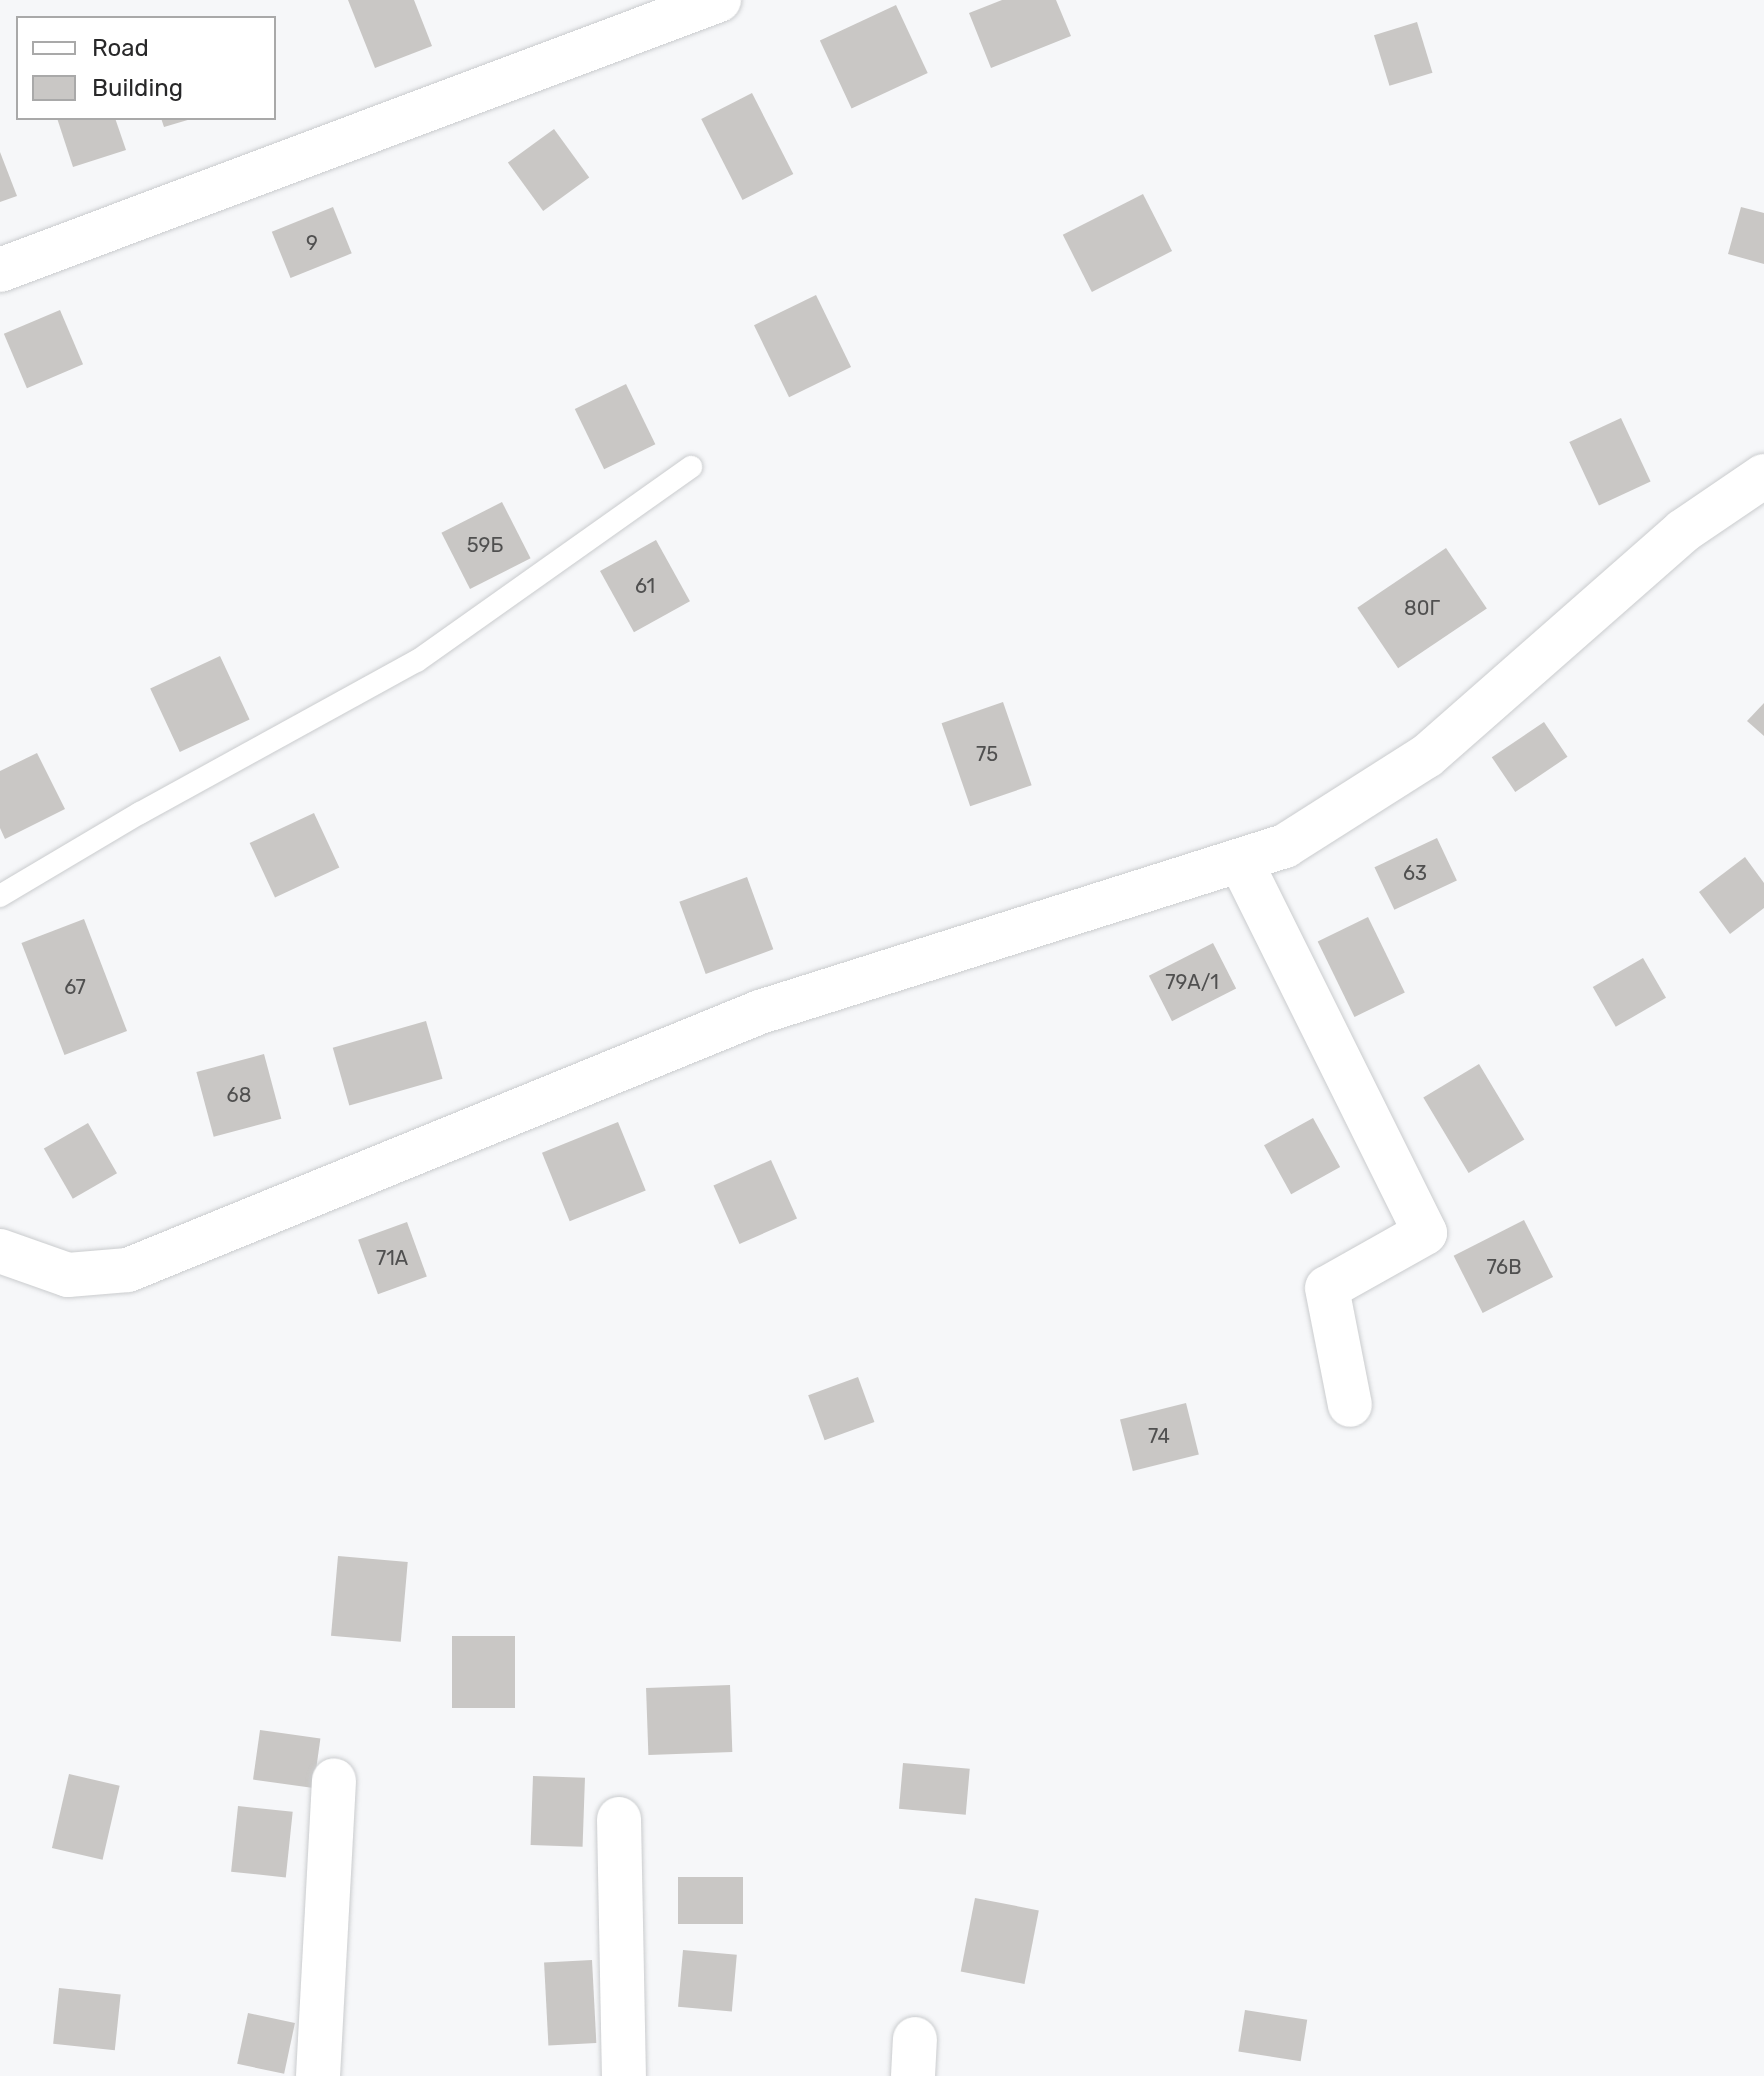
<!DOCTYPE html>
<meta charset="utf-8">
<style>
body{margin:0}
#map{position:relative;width:1764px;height:2076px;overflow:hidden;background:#f6f7f9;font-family:Rubik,sans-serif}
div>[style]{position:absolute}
.building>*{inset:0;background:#c9c7c5;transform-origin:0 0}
.roads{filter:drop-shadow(0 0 2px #caccce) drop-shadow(0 0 2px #caccce)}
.lane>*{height:22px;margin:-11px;padding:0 11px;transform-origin:11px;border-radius:11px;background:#fff}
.street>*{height:44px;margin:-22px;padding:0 22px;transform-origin:22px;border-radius:22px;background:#fff}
span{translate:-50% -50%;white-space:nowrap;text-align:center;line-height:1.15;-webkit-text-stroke:6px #fff;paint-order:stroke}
.number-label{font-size:20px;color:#505050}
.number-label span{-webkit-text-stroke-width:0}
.legend{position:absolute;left:16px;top:16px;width:260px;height:104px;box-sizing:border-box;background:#fff;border:2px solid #a9a9a9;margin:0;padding:10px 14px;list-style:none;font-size:24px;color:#282829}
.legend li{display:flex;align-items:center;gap:16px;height:40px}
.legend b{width:40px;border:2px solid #a9a9a9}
</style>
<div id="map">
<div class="building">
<div style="clip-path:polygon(348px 0,414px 0,432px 46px,375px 68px)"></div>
<div style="clip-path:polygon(1002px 0,1056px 0,1071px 36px,991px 68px,969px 13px)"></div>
<div style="left:896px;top:5px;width:75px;height:84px;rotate:65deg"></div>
<div style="left:1417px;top:22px;width:53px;height:45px;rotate:73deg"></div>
<div style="left:752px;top:93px;width:91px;height:57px;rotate:63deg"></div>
<div style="clip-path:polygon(57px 118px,115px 118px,126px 150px,73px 167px)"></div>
<div style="clip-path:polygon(161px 118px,190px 118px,191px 119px,164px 127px)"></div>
<div style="left:554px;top:129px;width:60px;height:57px;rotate:54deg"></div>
<div style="clip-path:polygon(0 152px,17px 196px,0 202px)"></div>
<div style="left:1143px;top:194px;width:64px;height:90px;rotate:63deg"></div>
<div style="left:333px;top:207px;width:50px;height:66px;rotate:68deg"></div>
<div style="clip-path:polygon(1741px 207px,1764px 213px,1764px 264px,1728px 254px)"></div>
<div style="left:816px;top:295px;width:80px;height:69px;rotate:64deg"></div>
<div style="left:60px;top:310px;width:59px;height:61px;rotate:67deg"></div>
<div style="left:626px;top:384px;width:67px;height:57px;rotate:64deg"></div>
<div style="left:1621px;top:418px;width:70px;height:57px;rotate:65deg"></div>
<div style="left:502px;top:502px;width:63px;height:68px;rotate:63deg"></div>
<div style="left:656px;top:540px;width:70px;height:64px;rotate:61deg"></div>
<div style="left:1446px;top:548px;width:73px;height:107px;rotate:56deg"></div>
<div style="left:220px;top:656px;width:70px;height:77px;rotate:65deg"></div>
<div style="left:1003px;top:702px;width:88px;height:65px;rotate:71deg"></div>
<div style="clip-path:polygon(1764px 703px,1764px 736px,1747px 721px)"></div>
<div style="left:1544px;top:722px;width:42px;height:63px;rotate:56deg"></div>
<div style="clip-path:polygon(37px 753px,65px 809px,5px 839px,0 828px,0 771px)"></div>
<div style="left:314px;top:813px;width:60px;height:71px;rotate:65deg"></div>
<div style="left:1437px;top:838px;width:47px;height:69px;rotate:65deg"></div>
<div style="clip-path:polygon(1745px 857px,1764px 883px,1764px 908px,1730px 934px,1699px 892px)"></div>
<div style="left:747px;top:877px;width:77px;height:72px;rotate:70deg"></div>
<div style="left:1368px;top:917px;width:84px;height:56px;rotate:64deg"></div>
<div style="left:84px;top:919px;width:120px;height:67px;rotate:69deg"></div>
<div style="left:1213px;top:943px;width:51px;height:72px;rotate:63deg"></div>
<div style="left:1643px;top:958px;width:46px;height:58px;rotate:60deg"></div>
<div style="left:426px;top:1021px;width:60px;height:97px;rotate:74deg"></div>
<div style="left:264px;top:1054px;width:67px;height:70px;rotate:75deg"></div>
<div style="left:1479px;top:1064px;width:88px;height:65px;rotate:59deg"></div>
<div style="left:1313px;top:1118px;width:56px;height:56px;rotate:61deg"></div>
<div style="left:618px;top:1122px;width:74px;height:82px;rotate:68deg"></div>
<div style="left:88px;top:1123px;width:58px;height:51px;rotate:60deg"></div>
<div style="left:771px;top:1160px;width:64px;height:63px;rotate:66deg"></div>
<div style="left:1524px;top:1220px;width:64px;height:79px;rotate:63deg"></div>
<div style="left:407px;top:1222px;width:58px;height:52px;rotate:70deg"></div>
<div style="left:858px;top:1377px;width:48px;height:53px;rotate:70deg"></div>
<div style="left:1186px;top:1403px;width:53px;height:68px;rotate:76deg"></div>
<div style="left:338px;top:1556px;width:70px;height:80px;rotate:5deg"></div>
<div style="left:452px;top:1636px;width:63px;height:72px"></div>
<div style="left:730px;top:1685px;width:67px;height:84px;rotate:88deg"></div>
<div style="left:260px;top:1730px;width:61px;height:50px;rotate:8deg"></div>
<div style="left:903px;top:1763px;width:67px;height:46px;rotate:5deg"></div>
<div style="left:69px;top:1774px;width:52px;height:76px;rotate:13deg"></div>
<div style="left:533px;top:1776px;width:52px;height:69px;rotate:2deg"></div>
<div style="left:238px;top:1806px;width:55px;height:66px;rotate:6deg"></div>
<div style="left:743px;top:1877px;width:47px;height:65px;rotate:90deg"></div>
<div style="left:975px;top:1898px;width:65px;height:75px;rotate:11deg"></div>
<div style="left:683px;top:1950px;width:54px;height:57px;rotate:5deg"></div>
<div style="left:592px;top:1960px;width:83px;height:48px;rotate:87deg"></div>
<div style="left:59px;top:1988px;width:62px;height:56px;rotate:6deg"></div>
<div style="left:1245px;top:2010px;width:63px;height:42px;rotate:9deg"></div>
<div style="left:248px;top:2013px;width:48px;height:52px;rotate:12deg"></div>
</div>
<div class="roads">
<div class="lane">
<div style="left:0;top:896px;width:163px;rotate:-30.7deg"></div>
<div style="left:140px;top:813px;width:316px;rotate:-28.8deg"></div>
<div style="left:417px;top:661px;width:336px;rotate:-35.3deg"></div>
</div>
<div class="street">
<div style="left:0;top:270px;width:768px;rotate:-20.58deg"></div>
<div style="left:1241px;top:862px;width:414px;rotate:63.6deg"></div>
<div style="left:1425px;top:1233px;width:112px;rotate:150.7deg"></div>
<div style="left:1327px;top:1288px;width:119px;rotate:78.9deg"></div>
<div style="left:0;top:1251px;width:72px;rotate:19.4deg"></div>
<div style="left:68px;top:1275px;width:60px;rotate:-4.8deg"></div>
<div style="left:128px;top:1270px;width:683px;rotate:-22.21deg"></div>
<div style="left:760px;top:1012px;width:551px;rotate:-17.55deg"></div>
<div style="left:1285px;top:846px;width:168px;rotate:-32.4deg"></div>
<div style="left:1427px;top:756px;width:341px;rotate:-41.3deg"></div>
<div style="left:1683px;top:531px;width:98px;rotate:-34.2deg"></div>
<div style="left:619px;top:1819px;width:257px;rotate:88.9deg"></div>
<div style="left:318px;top:2076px;width:296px;rotate:-86.9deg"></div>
<div style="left:913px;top:2076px;width:37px;rotate:-87deg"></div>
</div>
</div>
<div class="number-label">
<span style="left:312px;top:243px">9</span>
<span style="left:485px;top:545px">59Б</span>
<span style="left:645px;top:586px">61</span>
<span style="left:1422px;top:608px">80Г</span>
<span style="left:987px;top:754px">75</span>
<span style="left:1415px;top:873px">63</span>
<span style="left:1192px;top:982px">79А/1</span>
<span style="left:75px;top:987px">67</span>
<span style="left:239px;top:1095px">68</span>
<span style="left:392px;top:1258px">71А</span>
<span style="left:1504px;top:1267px">76В</span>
<span style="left:1159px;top:1436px">74</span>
</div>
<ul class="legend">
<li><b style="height:10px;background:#fff"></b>Road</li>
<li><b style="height:22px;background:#c9c7c5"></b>Building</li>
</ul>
</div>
